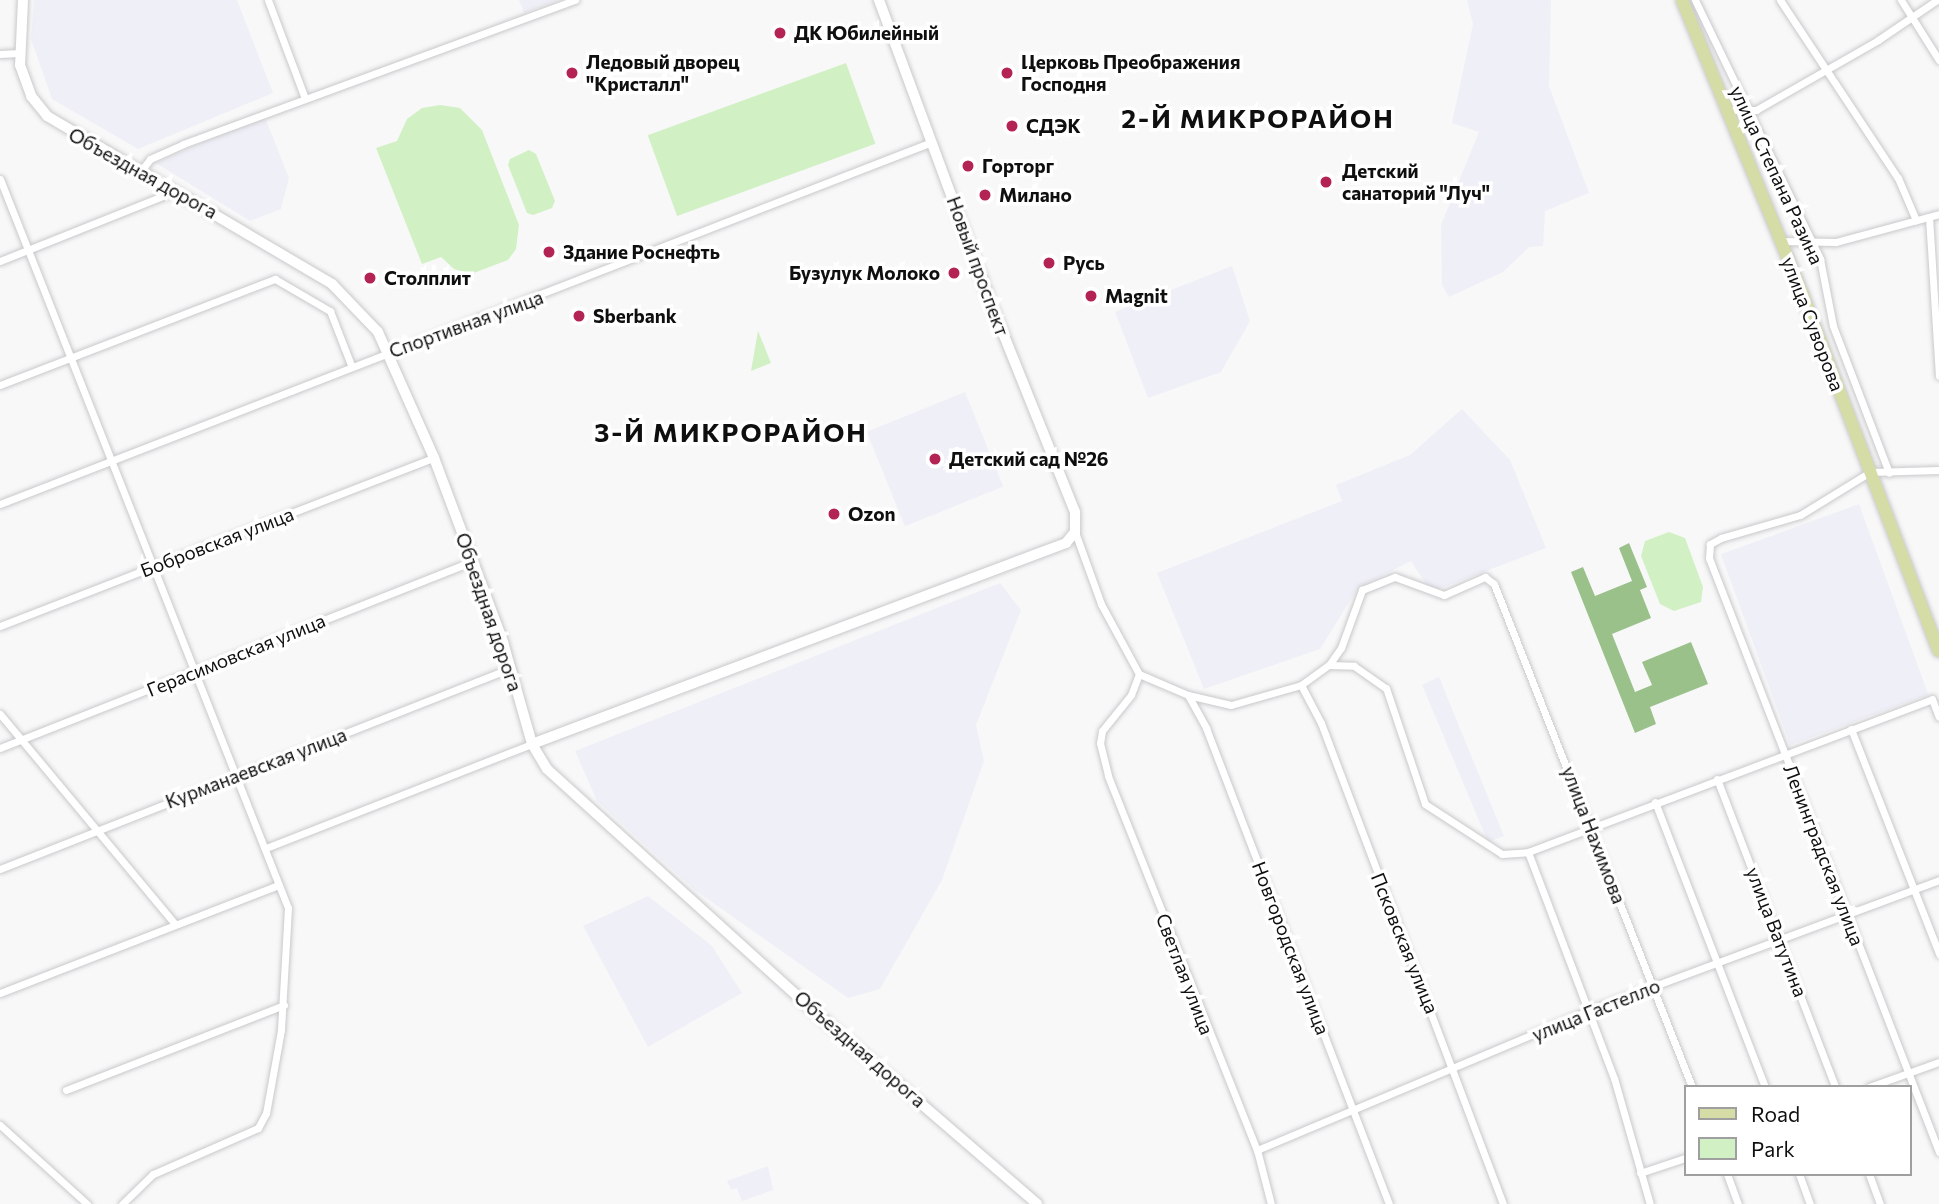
<!DOCTYPE html>
<meta charset="utf-8">
<style>
body{margin:0}
#map{position:relative;width:1939px;height:1204px;overflow:hidden;background:#f8f8f9;font-family:Commissioner,sans-serif}
div>[style]{position:absolute}
.built>*{inset:0;background:#efeff8;transform-origin:0 0}
.green>*{inset:0;background:#d1f0c4;transform-origin:0 0}
.forest>*{inset:0;background:#9bc18b}
.roads{filter:drop-shadow(0 0 2px #c9c9cb) drop-shadow(0 0 2px #c9c9cb)}
.minor>*{height:7px;margin:-3.5px;padding:0 3.5px;transform-origin:3.5px;border-radius:3.5px;background:#fff}
.tertiary>*{height:10px;margin:-5px;padding:0 5px;transform-origin:5px;border-radius:5px;background:#fff}
.secondary>*{height:10px;margin:-5px;padding:0 5px;transform-origin:5px;border-radius:5px;background:#fff}
.primary>*{height:12px;margin:-6px;padding:0 6px;transform-origin:6px;border-radius:6px;background:#d5dca6}
.dots>*{width:19px;height:19px;translate:-50% -50%;box-sizing:border-box;border:4px solid #fff;border-radius:50%}
span{translate:-50% -50%;white-space:nowrap;text-align:center;line-height:1.15;-webkit-text-stroke:7px #fff;paint-order:stroke}
.poi-label{font-size:19px;color:#0f0f10;font-weight:700}
.left{translate:0 -50%;text-align:left}
.right{translate:-100% -50%;text-align:right}
.street-label{font-size:19px;color:#0f0f10}
.district-label{font-size:26px;color:#0f0f10;font-weight:700;letter-spacing:2px}
.legend{position:absolute;left:1684px;top:1085px;width:228px;height:91px;box-sizing:border-box;background:#fff;border:2px solid #9f9f9f;margin:0;padding:9px 12px;list-style:none;font-size:21px;color:#0f0f10}
.legend li{display:flex;align-items:center;gap:14px;height:35px}
.legend b{width:35px;border:2px solid #9f9f9f}
</style>
<div id="map">
<div class="built">
<div style="clip-path:polygon(34px 0,237px 0,273px 93px,138px 149px,52px 99px,31px 39px)"></div>
<div style="clip-path:polygon(519px 0,559px 0,524px 13px)"></div>
<div style="clip-path:polygon(1467px 0,1551px 0,1549px 86px,1589px 193px,1545px 211px,1543px 246px,1529px 247px,1503px 272px,1449px 297px,1442px 285px,1441px 225px,1479px 132px,1452px 123px,1473px 24px)"></div>
<div style="clip-path:polygon(264px 115px,289px 178px,281px 209px,250px 221px,156px 163px)"></div>
<div style="clip-path:polygon(1232px 266px,1250px 321px,1221px 372px,1148px 398px,1115px 312px)"></div>
<div style="left:965px;top:392px;width:102px;height:106px;rotate:68deg"></div>
<div style="clip-path:polygon(1462px 409px,1510px 460px,1546px 548px,1431px 592px,1411px 561px,1358px 588px,1320px 649px,1204px 689px,1157px 573px,1342px 501px,1336px 485px,1410px 455px)"></div>
<div style="left:1859px;top:504px;width:203px;height:147px;rotate:70deg"></div>
<div style="clip-path:polygon(1000px 583px,1021px 610px,976px 725px,984px 761px,942px 880px,880px 989px,848px 998px,695px 890px,597px 801px,575px 751px)"></div>
<div style="clip-path:polygon(1439px 677px,1461px 731px,1504px 836px,1488px 842px,1422px 685px)"></div>
<div style="clip-path:polygon(648px 896px,712px 946px,742px 993px,648px 1047px,583px 926px)"></div>
<div style="clip-path:polygon(768px 1166px,773px 1190px,742px 1201px,737px 1188px,731px 1190px,727px 1181px)"></div>
</div>
<div class="green">
<div style="left:846px;top:63px;width:86px;height:211px;rotate:70deg"></div>
<div style="clip-path:polygon(440px 105px,460px 108px,482px 130px,519px 225px,516px 249px,508px 260px,471px 274px,454px 269px,441px 257px,422px 264px,376px 148px,397px 141px,407px 119px,422px 108px)"></div>
<div style="clip-path:polygon(529px 150px,536px 154px,555px 201px,552px 208px,533px 215px,527px 213px,508px 165px,510px 159px)"></div>
<div style="clip-path:polygon(758px 331px,771px 363px,751px 371px)"></div>
<div style="clip-path:polygon(1669px 532px,1685px 538px,1703px 587px,1701px 602px,1674px 611px,1660px 604px,1641px 556px,1645px 541px)"></div>
</div>
<div class="forest">
<div style="clip-path:polygon(1629px 543px,1647px 587px,1640px 590px,1651px 618px,1612px 634px,1635px 692px,1652px 685px,1642px 662px,1691px 642px,1708px 684px,1650px 707px,1656px 724px,1635px 733px,1571px 572px,1583px 567px,1595px 596px,1632px 581px,1619px 548px)"></div>
</div>
<div class="roads">
<div class="minor">
<div style="left:268px;top:0;width:103px;rotate:69.4deg"></div>
<div style="left:1695px;top:0;width:288px;rotate:64.2deg"></div>
<div style="left:1820px;top:259px;width:68px;rotate:79deg"></div>
<div style="left:1833px;top:326px;width:157px;rotate:69.1deg"></div>
<div style="left:1780px;top:0;width:214px;rotate:56.5deg"></div>
<div style="left:1898px;top:178px;width:46px;rotate:66.8deg"></div>
<div style="left:1901px;top:0;width:71px;rotate:57.7deg"></div>
<div style="left:0;top:54px;width:19px;rotate:-3deg"></div>
<div style="left:1728px;top:110px;width:28px"></div>
<div style="left:1756px;top:110px;width:141px;rotate:-29.8deg"></div>
<div style="left:1878px;top:40px;width:71px;rotate:-34.1deg"></div>
<div style="left:140px;top:172px;width:16px;rotate:-52deg"></div>
<div style="left:150px;top:159px;width:36px;rotate:-24deg"></div>
<div style="left:183px;top:144px;width:418px;rotate:-20.2deg"></div>
<div style="left:0;top:179px;width:784px;rotate:68.44deg"></div>
<div style="left:288px;top:908px;width:122px;rotate:93.3deg"></div>
<div style="left:281px;top:1030px;width:84px;rotate:100.2deg"></div>
<div style="left:266px;top:1113px;width:17px;rotate:118deg"></div>
<div style="left:258px;top:1128px;width:115px;rotate:156.3deg"></div>
<div style="left:153px;top:1174px;width:43px;rotate:135.9deg"></div>
<div style="left:1929px;top:217px;width:159px;rotate:86.4deg"></div>
<div style="left:1780px;top:241px;width:56px;rotate:1deg"></div>
<div style="left:1836px;top:242px;width:107px;rotate:-15.2deg"></div>
<div style="left:0;top:261px;width:188px;rotate:-21.8deg"></div>
<div style="left:0;top:385px;width:295px;rotate:-21.1deg"></div>
<div style="left:275px;top:279px;width:64px;rotate:30.2deg"></div>
<div style="left:330px;top:311px;width:58px;rotate:68.7deg"></div>
<div style="left:1939px;top:470px;width:69px;rotate:178.3deg"></div>
<div style="left:1870px;top:472px;width:82px;rotate:148.4deg"></div>
<div style="left:1800px;top:515px;width:82px;rotate:163.8deg"></div>
<div style="left:1721px;top:538px;width:13px;rotate:151deg"></div>
<div style="left:1710px;top:544px;width:14px;rotate:94deg"></div>
<div style="left:1709px;top:558px;width:637px;rotate:68.83deg"></div>
<div style="left:0;top:504px;width:1000px;rotate:-21.23deg"></div>
<div style="left:1075px;top:532px;width:77px;rotate:70.1deg"></div>
<div style="left:1101px;top:604px;width:80px;rotate:61.5deg"></div>
<div style="left:1139px;top:674px;width:53px;rotate:23.2deg"></div>
<div style="left:1188px;top:695px;width:44px;rotate:13.1deg"></div>
<div style="left:1231px;top:705px;width:73px;rotate:-15.9deg"></div>
<div style="left:1301px;top:685px;width:34px;rotate:-36deg"></div>
<div style="left:1329px;top:665px;width:21px;rotate:-55deg"></div>
<div style="left:1341px;top:648px;width:62px;rotate:-70.1deg"></div>
<div style="left:1362px;top:590px;width:35px;rotate:-22deg"></div>
<div style="left:1395px;top:577px;width:52px;rotate:20.2deg"></div>
<div style="left:1444px;top:595px;width:45px;rotate:-23.7deg"></div>
<div style="left:1485px;top:577px;width:11px;rotate:38deg"></div>
<div style="left:1494px;top:584px;width:541px;rotate:68.51deg"></div>
<div style="left:0;top:626px;width:465px;rotate:-21.2deg"></div>
<div style="left:1329px;top:665px;width:25px;rotate:2deg"></div>
<div style="left:1354px;top:666px;width:39px;rotate:35deg"></div>
<div style="left:1386px;top:688px;width:122px;rotate:71.4deg"></div>
<div style="left:1425px;top:804px;width:92px;rotate:33deg"></div>
<div style="left:1502px;top:854px;width:26px;rotate:-4deg"></div>
<div style="left:1528px;top:852px;width:432px;rotate:-20.7deg"></div>
<div style="left:1932px;top:699px;width:19px;rotate:69deg"></div>
<div style="left:1139px;top:674px;width:22px;rotate:111deg"></div>
<div style="left:1131px;top:695px;width:46px;rotate:128.9deg"></div>
<div style="left:1102px;top:731px;width:12px;rotate:99deg"></div>
<div style="left:1100px;top:743px;width:34px;rotate:76deg"></div>
<div style="left:1108px;top:776px;width:403px;rotate:68.3deg"></div>
<div style="left:1257px;top:1150px;width:56px;rotate:75.5deg"></div>
<div style="left:1301px;top:685px;width:43px;rotate:62.2deg"></div>
<div style="left:1321px;top:723px;width:514px;rotate:69.27deg"></div>
<div style="left:1188px;top:695px;width:38px;rotate:61deg"></div>
<div style="left:1206px;top:728px;width:510px;rotate:68.97deg"></div>
<div style="left:0;top:714px;width:272px;rotate:50.2deg"></div>
<div style="left:1851px;top:729px;width:242px;rotate:68.6deg"></div>
<div style="left:0;top:748px;width:509px;rotate:-21.57deg"></div>
<div style="left:1717px;top:779px;width:330px;rotate:69deg"></div>
<div style="left:1655px;top:802px;width:305px;rotate:68.9deg"></div>
<div style="left:266px;top:848px;width:286px;rotate:-21.4deg"></div>
<div style="left:1528px;top:852px;width:242px;rotate:69.2deg"></div>
<div style="left:1614px;top:1078px;width:131px;rotate:74.1deg"></div>
<div style="left:0;top:869px;width:549px;rotate:-21.47deg"></div>
<div style="left:0;top:993px;width:299px;rotate:-21.2deg"></div>
<div style="left:1869px;top:1087px;width:74px;rotate:-19.7deg"></div>
<div style="left:66px;top:1090px;width:234px;rotate:-21.3deg"></div>
<div style="left:0;top:1125px;width:118px;rotate:42.2deg"></div>
<div style="left:1257px;top:1150px;width:358px;rotate:-22.8deg"></div>
<div style="left:1587px;top:1011px;width:376px;rotate:-20.4deg"></div>
<div style="left:1640px;top:1173px;width:47px;rotate:-18.4deg"></div>
<div style="left:1727px;top:1174px;width:32px;rotate:70deg"></div>
<div style="left:1799px;top:1174px;width:32px;rotate:70deg"></div>
<div style="left:1869px;top:1174px;width:32px;rotate:70deg"></div>
</div>
<div class="tertiary">
<div style="left:532px;top:744px;width:571px;rotate:-20.63deg"></div>
<div style="left:1066px;top:543px;width:14px;rotate:-51deg"></div>
<div style="left:1075px;top:532px;width:20px;rotate:-90deg"></div>
<div style="left:1075px;top:512px;width:217px;rotate:-111.9deg"></div>
<div style="left:994px;top:311px;width:332px;rotate:-110.3deg"></div>
</div>
<div class="secondary">
<div style="left:23px;top:0;width:65px;rotate:92.6deg"></div>
<div style="left:20px;top:65px;width:33px;rotate:70deg"></div>
<div style="left:31px;top:96px;width:26px;rotate:51deg"></div>
<div style="left:47px;top:116px;width:331px;rotate:30.5deg"></div>
<div style="left:332px;top:284px;width:66px;rotate:46.2deg"></div>
<div style="left:378px;top:332px;width:138px;rotate:66deg"></div>
<div style="left:434px;top:458px;width:197px;rotate:69.4deg"></div>
<div style="left:503px;top:642px;width:106px;rotate:74.1deg"></div>
<div style="left:532px;top:744px;width:29px;rotate:59deg"></div>
<div style="left:547px;top:769px;width:363px;rotate:42.2deg"></div>
<div style="left:816px;top:1013px;width:292px;rotate:40.8deg"></div>
</div>
<div class="primary">
<div style="left:1682px;top:0;width:317px;rotate:67.7deg"></div>
<div style="left:1802px;top:293px;width:383px;rotate:69.1deg"></div>
</div>
</div>
<div class="dots">
<div style="left:780px;top:33px;background:#b32455"></div>
<div style="left:572px;top:73px;background:#b32455"></div>
<div style="left:1007px;top:73px;background:#b32455"></div>
<div style="left:1012px;top:126px;background:#b32455"></div>
<div style="left:968px;top:166px;background:#b32455"></div>
<div style="left:1326px;top:182px;background:#b32455"></div>
<div style="left:985px;top:195px;background:#b32455"></div>
<div style="left:549px;top:252px;background:#b32455"></div>
<div style="left:1049px;top:263px;background:#b32455"></div>
<div style="left:954px;top:273px;background:#b32455"></div>
<div style="left:370px;top:278px;background:#b32455"></div>
<div style="left:1091px;top:296px;background:#b32455"></div>
<div style="left:579px;top:316px;background:#b32455"></div>
<div style="left:935px;top:459px;background:#b32455"></div>
<div style="left:834px;top:514px;background:#b32455"></div>
</div>
<div class="poi-label">
<span class="left" style="left:794px;top:33px">ДК Юбилейный</span>
<span class="left" style="left:586px;top:73px">Ледовый дворец<br>"Кристалл"</span>
<span class="left" style="left:1021px;top:73px">Церковь Преображения<br>Господня</span>
<span class="left" style="left:1026px;top:126px">СДЭК</span>
<span class="left" style="left:982px;top:166px">Горторг</span>
<span class="left" style="left:1342px;top:182px">Детский<br>санаторий "Луч"</span>
<span class="left" style="left:999px;top:195px">Милано</span>
<span class="left" style="left:563px;top:252px">Здание Роснефть</span>
<span class="left" style="left:1063px;top:263px">Русь</span>
<span class="right" style="left:940px;top:273px">Бузулук Молоко</span>
<span class="left" style="left:384px;top:278px">Столплит</span>
<span class="left" style="left:1105px;top:296px">Magnit</span>
<span class="left" style="left:593px;top:316px">Sberbank</span>
<span class="left" style="left:949px;top:459px">Детский сад №26</span>
<span class="left" style="left:848px;top:514px">Ozon</span>
</div>
<div class="street-label">
<span style="left:143px;top:173px;rotate:29deg">Объездная дорога</span>
<span style="left:1777px;top:175px;rotate:65deg">улица Степана Разина</span>
<span style="left:978px;top:266px;rotate:70deg">Новый проспект</span>
<span style="left:466px;top:324px;rotate:-20deg">Спортивная улица</span>
<span style="left:1813px;top:324px;rotate:69deg">улица Суворова</span>
<span style="left:217px;top:542px;rotate:-21deg">Бобровская улица</span>
<span style="left:489px;top:612px;rotate:71deg">Объездная дорога</span>
<span style="left:236px;top:655px;rotate:-22deg">Герасимовская улица</span>
<span style="left:256px;top:768px;rotate:-21deg">Курманаевская улица</span>
<span style="left:1594px;top:835px;rotate:69deg">улица Нахимова</span>
<span style="left:1824px;top:855px;rotate:69deg">Ленинградская улица</span>
<span style="left:1777px;top:932px;rotate:69deg">улица Ватутина</span>
<span style="left:1405px;top:943px;rotate:68deg">Псковская улица</span>
<span style="left:1291px;top:948px;rotate:69deg">Новгородская улица</span>
<span style="left:1185px;top:974px;rotate:69deg">Светлая улица</span>
<span style="left:1596px;top:1010px;rotate:-22deg">улица Гастелло</span>
<span style="left:860px;top:1049px;rotate:41deg">Объездная дорога</span>
</div>
<div class="district-label">
<span style="left:1258px;top:118px">2-Й МИКРОРАЙОН</span>
<span style="left:731px;top:432px">3-Й МИКРОРАЙОН</span>
</div>
<ul class="legend">
<li><b style="height:9px;background:#d5dca6"></b>Road</li>
<li><b style="height:19px;background:#d1f0c4"></b>Park</li>
</ul>
</div>
